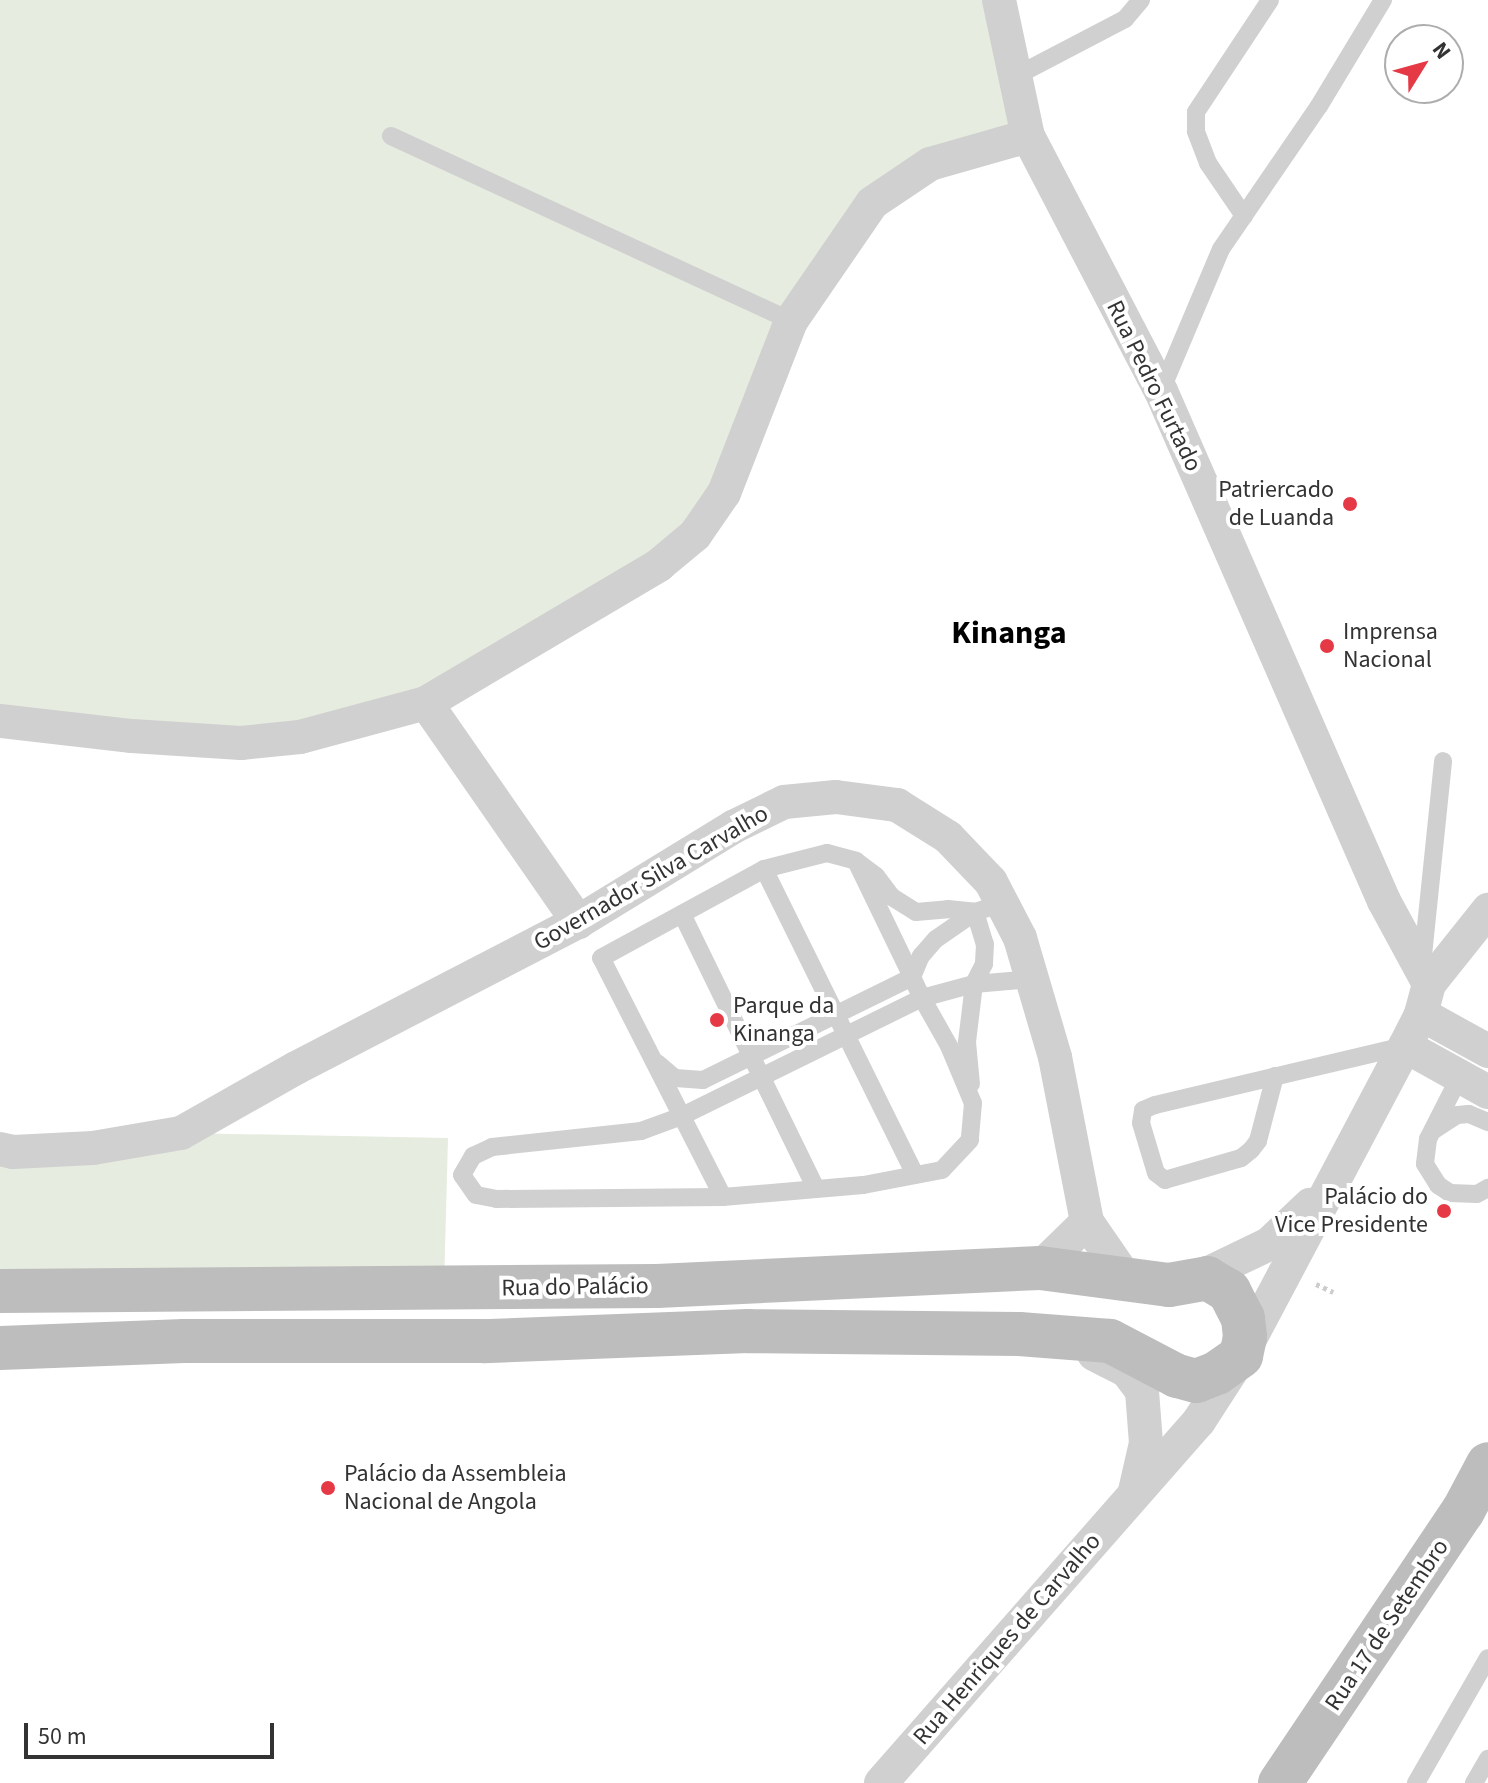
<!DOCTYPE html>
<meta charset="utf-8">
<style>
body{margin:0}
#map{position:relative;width:1488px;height:1783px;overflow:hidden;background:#fff;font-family:"Source Sans 3",sans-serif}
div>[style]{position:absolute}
.green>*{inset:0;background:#e6ecdf}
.path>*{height:5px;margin-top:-2.5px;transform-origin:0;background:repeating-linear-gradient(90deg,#cdcdcd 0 4px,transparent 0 8px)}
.lane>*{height:18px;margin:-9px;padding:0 9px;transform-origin:9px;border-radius:9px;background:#d0d0d0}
.street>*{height:34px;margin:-17px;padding:0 17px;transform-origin:17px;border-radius:17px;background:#d0d0d0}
.secondary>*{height:44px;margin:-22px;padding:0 22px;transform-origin:22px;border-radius:22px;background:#bdbdbd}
.dots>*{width:22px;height:22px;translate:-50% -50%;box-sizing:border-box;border:4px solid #fff;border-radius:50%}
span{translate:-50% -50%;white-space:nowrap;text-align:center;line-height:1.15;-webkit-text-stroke:8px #fff;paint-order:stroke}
.street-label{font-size:24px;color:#333}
.poi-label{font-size:24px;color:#333}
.right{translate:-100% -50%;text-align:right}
.left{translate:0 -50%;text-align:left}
.district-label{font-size:32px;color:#000;font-weight:700}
.north{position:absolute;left:1384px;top:24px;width:80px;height:80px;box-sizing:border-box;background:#fff;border:2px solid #adadad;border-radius:50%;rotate:53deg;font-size:22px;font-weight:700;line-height:32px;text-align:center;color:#333}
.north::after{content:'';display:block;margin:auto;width:28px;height:36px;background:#e63946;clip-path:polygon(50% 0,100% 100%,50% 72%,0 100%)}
.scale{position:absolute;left:24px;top:1723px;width:250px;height:36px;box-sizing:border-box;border:4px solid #333;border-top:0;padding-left:10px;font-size:24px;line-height:28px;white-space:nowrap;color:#333;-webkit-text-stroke:6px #fff;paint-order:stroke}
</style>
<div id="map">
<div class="green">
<div style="clip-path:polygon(0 0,999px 0,1028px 136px,872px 203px,695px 535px,426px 703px,300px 737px,0 714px)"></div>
<div style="clip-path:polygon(181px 1133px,448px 1138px,444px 1287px,0 1292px,0 1149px)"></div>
</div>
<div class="path">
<div style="left:1316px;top:1284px;width:19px;rotate:25deg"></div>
</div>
<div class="lane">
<div style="left:1016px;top:76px;width:123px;rotate:-27.6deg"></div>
<div style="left:1125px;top:19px;width:25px;rotate:-50deg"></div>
<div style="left:391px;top:136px;width:441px;rotate:24.8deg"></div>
<div style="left:1244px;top:216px;width:64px;rotate:-124.2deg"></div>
<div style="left:1208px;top:163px;width:34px;rotate:-111deg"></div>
<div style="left:1196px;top:131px;width:19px;rotate:-90deg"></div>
<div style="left:1196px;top:112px;width:134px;rotate:-56.5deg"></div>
<div style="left:1161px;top:391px;width:154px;rotate:-67.1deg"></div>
<div style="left:1221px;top:249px;width:173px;rotate:-55.6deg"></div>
<div style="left:1319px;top:106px;width:124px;rotate:-58.9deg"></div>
<div style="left:856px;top:861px;width:129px;rotate:64.2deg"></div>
<div style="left:912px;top:977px;width:23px;rotate:65deg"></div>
<div style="left:922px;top:998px;width:55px;rotate:60.6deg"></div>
<div style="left:949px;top:1046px;width:62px;rotate:67.2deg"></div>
<div style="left:973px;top:1103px;width:37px;rotate:95deg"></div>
<div style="left:970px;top:1140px;width:41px;rotate:133deg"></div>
<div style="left:942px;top:1170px;width:80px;rotate:169.2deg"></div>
<div style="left:863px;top:1185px;width:141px;rotate:175.1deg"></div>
<div style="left:723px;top:1197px;width:226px;rotate:179.5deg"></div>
<div style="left:497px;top:1199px;width:21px;rotate:-169deg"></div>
<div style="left:476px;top:1195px;width:24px;rotate:-125deg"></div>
<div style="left:462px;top:1175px;width:22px;rotate:-60deg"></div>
<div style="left:473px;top:1156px;width:21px;rotate:-25deg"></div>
<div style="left:492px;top:1147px;width:150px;rotate:-6.1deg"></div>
<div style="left:641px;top:1131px;width:44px;rotate:-20.1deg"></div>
<div style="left:682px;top:1116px;width:267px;rotate:-26.2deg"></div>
<div style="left:922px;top:998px;width:54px;rotate:-15.1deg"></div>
<div style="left:974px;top:984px;width:58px;rotate:-4.9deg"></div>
<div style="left:764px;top:869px;width:341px;rotate:63.7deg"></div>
<div style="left:682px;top:914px;width:306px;rotate:64deg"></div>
<div style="left:1422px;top:965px;width:205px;rotate:-84.1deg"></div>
<div style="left:657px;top:1063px;width:23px;rotate:40deg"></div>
<div style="left:675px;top:1078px;width:28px;rotate:4deg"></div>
<div style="left:703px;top:1080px;width:233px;rotate:-26.2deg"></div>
<div style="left:912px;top:977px;width:23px;rotate:-67deg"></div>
<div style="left:921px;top:956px;width:23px;rotate:-49deg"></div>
<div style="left:936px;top:939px;width:47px;rotate:-34.7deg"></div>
<div style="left:975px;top:912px;width:34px;rotate:73deg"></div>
<div style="left:985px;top:944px;width:20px;rotate:93deg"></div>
<div style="left:984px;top:964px;width:22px;rotate:117deg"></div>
<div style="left:974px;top:984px;width:58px;rotate:96.9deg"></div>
<div style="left:967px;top:1042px;width:42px;rotate:84.6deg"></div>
<div style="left:1462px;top:1072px;width:75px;rotate:116.9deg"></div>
<div style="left:1428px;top:1139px;width:25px;rotate:97deg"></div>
<div style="left:1425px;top:1164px;width:25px;rotate:58deg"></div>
<div style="left:1438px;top:1185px;width:14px;rotate:34deg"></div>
<div style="left:1450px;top:1193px;width:27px;rotate:2deg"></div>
<div style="left:1477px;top:1194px;width:13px;rotate:-29deg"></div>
<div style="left:1275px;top:1076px;width:67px;rotate:104.7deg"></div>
<div style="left:1258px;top:1141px;width:11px;rotate:128deg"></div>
<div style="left:1251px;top:1150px;width:13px;rotate:141deg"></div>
<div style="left:1241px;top:1158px;width:79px;rotate:163.9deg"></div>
<div style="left:1165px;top:1180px;width:11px;rotate:-142deg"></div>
<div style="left:1156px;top:1173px;width:52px;rotate:-106.7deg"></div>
<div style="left:1141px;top:1123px;width:13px;rotate:-81deg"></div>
<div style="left:1143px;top:1110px;width:13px;rotate:-23deg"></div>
<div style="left:1155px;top:1105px;width:257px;rotate:-13.3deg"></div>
<div style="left:1434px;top:1130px;width:27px;rotate:-33deg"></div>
<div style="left:1457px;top:1115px;width:12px;rotate:-5deg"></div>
<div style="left:1469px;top:1114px;width:21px;rotate:23deg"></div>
<div style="left:723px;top:1197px;width:268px;rotate:-117deg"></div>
<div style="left:601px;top:958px;width:186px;rotate:-28.6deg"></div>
<div style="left:764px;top:869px;width:65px;rotate:-14.3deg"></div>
<div style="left:827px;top:853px;width:30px;rotate:15deg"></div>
<div style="left:856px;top:861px;width:25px;rotate:37deg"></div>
<div style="left:876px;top:876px;width:26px;rotate:53deg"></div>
<div style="left:892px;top:897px;width:28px;rotate:32deg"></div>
<div style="left:916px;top:912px;width:32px;rotate:-5deg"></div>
<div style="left:948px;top:909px;width:27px;rotate:6deg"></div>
<div style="left:975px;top:912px;width:28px;rotate:-18deg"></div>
<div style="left:1416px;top:1783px;width:144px;rotate:-60.1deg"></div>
<div style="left:1474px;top:1783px;width:28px;rotate:-60deg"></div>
</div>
<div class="street">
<div style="left:999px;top:0;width:139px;rotate:78deg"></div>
<div style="left:1028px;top:136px;width:288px;rotate:62.5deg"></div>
<div style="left:1161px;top:391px;width:557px;rotate:66.38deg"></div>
<div style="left:1384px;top:901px;width:94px;rotate:61.5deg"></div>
<div style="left:426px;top:703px;width:267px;rotate:55.2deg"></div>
<div style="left:0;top:721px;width:133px;rotate:6.5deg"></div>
<div style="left:132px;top:736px;width:109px;rotate:3.7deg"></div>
<div style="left:241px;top:743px;width:59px;rotate:-5.8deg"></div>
<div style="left:300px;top:737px;width:131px;rotate:-15.1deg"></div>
<div style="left:426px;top:703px;width:271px;rotate:-30.6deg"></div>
<div style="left:659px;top:565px;width:47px;rotate:-39.8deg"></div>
<div style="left:695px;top:535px;width:51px;rotate:-55.4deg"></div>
<div style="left:724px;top:493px;width:185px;rotate:-68.7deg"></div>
<div style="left:791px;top:321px;width:143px;rotate:-55.5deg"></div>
<div style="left:872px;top:203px;width:70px;rotate:-33.9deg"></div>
<div style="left:930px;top:164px;width:102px;rotate:-15.9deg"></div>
<div style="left:1421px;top:1014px;width:77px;rotate:28.9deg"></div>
<div style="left:1405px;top:1046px;width:95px;rotate:29deg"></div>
<div style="left:0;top:1149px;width:13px;rotate:13deg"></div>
<div style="left:13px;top:1152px;width:80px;rotate:-2.9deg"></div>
<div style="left:93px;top:1148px;width:89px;rotate:-9.7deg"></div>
<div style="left:181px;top:1133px;width:132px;rotate:-29.5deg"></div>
<div style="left:296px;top:1068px;width:318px;rotate:-27.4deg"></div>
<div style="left:578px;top:922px;width:182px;rotate:-31.5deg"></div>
<div style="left:733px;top:827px;width:57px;rotate:-26.1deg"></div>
<div style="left:784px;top:802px;width:52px;rotate:-5.5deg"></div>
<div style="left:836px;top:797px;width:62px;rotate:7.5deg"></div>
<div style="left:897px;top:805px;width:60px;rotate:32.1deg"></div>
<div style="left:948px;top:837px;width:62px;rotate:46.3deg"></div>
<div style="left:991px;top:882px;width:63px;rotate:62.6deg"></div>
<div style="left:1020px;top:938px;width:124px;rotate:73.6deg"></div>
<div style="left:1055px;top:1057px;width:168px;rotate:79deg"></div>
<div style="left:1087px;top:1222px;width:70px;rotate:55.4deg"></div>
<div style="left:1040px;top:1268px;width:66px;rotate:-44.4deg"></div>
<div style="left:1190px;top:1282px;width:88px;rotate:-25.7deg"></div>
<div style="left:1269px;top:1244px;width:57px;rotate:-43.6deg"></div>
<div style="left:1094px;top:1354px;width:37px;rotate:27deg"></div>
<div style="left:1127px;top:1371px;width:25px;rotate:53deg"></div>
<div style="left:1142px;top:1391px;width:52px;rotate:85.6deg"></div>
<div style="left:1146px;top:1443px;width:49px;rotate:102.9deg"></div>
<div style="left:881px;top:1783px;width:482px;rotate:-48.7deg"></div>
<div style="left:1199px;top:1421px;width:77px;rotate:-57.1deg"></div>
<div style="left:1241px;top:1356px;width:351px;rotate:-62.1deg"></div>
<div style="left:1405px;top:1046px;width:36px;rotate:-63deg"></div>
<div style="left:1421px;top:1014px;width:31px;rotate:-75deg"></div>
<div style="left:1429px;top:984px;width:95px;rotate:-51.4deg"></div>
</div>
<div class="secondary">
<div style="left:0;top:1291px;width:657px;rotate:-0.44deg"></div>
<div style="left:657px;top:1286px;width:383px;rotate:-2.7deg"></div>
<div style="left:1040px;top:1268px;width:130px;rotate:7.5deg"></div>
<div style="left:1169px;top:1285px;width:39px;rotate:-10deg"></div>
<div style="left:1207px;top:1278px;width:26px;rotate:31deg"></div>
<div style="left:1229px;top:1291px;width:30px;rotate:63deg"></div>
<div style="left:1243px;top:1318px;width:19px;rotate:84deg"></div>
<div style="left:1245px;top:1337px;width:19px;rotate:102deg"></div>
<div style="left:1241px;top:1356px;width:29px;rotate:145deg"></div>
<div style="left:1217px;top:1373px;width:22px;rotate:159deg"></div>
<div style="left:1196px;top:1381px;width:20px;rotate:-165deg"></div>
<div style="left:1177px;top:1376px;width:76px;rotate:-152.4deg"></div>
<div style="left:1110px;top:1341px;width:91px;rotate:-175.6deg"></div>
<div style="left:1019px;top:1334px;width:271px;rotate:-179.4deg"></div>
<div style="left:748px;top:1331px;width:265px;rotate:177.8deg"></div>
<div style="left:483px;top:1341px;width:299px;rotate:180deg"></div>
<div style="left:184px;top:1341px;width:184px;rotate:177.8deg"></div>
<div style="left:1280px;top:1783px;width:328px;rotate:-56.1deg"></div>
<div style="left:1463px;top:1511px;width:53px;rotate:-62deg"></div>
</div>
<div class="dots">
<div style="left:1350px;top:504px;background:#e63946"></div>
<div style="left:1327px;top:646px;background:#e63946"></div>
<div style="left:717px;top:1020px;background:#e63946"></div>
<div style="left:1444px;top:1211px;background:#e63946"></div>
<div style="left:328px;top:1488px;background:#e63946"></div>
</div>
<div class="street-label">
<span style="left:1154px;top:386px;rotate:64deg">Rua Pedro Furtado</span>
<span style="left:651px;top:878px;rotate:-30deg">Governador Silva Carvalho</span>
<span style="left:575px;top:1287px;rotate:-1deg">Rua do Palácio</span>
<span style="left:1387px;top:1625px;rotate:-56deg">Rua 17 de Setembro</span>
<span style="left:1007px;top:1639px;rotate:-49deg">Rua Henriques de Carvalho</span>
</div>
<div class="poi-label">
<span class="right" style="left:1334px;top:504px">Patriercado<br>de Luanda</span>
<span class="left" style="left:1343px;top:646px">Imprensa<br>Nacional</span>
<span class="left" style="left:733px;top:1020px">Parque da<br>Kinanga</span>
<span class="right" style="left:1428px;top:1211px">Palácio do<br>Vice Presidente</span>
<span class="left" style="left:344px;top:1488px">Palácio da Assembleia<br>Nacional de Angola</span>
</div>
<div class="district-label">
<span style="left:1009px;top:633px">Kinanga</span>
</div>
<div class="north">N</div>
<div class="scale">50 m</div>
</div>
